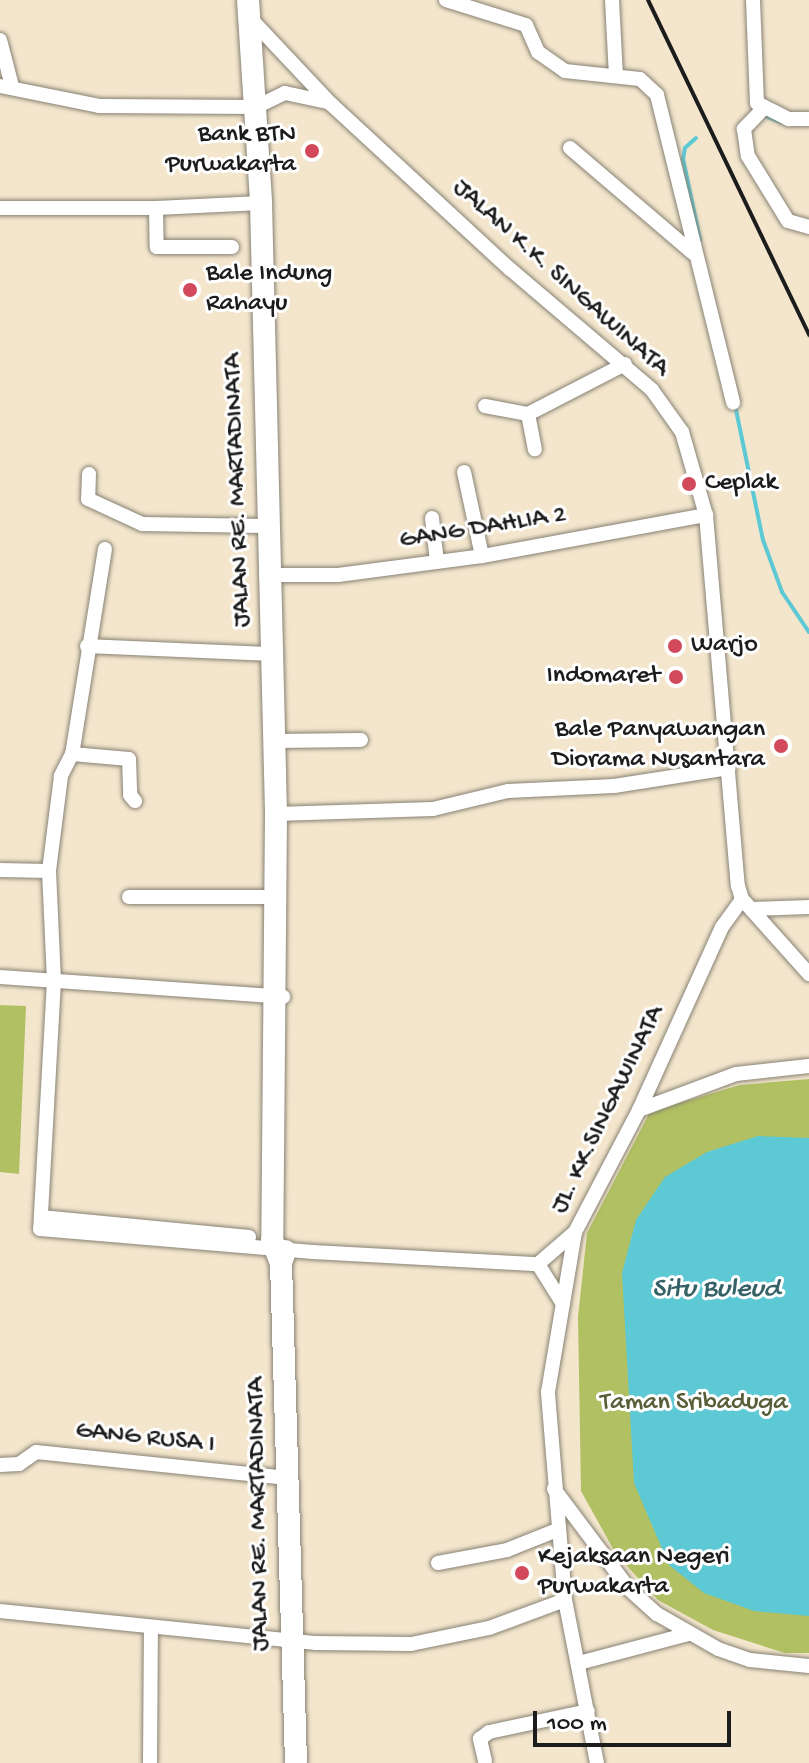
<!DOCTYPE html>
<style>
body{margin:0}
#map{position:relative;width:809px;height:1763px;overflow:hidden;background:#f3e6cd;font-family:"Gochi Hand",sans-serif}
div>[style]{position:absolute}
.green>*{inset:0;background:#b0c062}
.water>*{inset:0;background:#5dc9d5}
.stream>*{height:4px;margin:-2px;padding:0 2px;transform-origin:2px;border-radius:2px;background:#5dc9d5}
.roads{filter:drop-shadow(0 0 2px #888174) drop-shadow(0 0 2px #888174)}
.minor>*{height:14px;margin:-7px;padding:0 7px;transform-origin:7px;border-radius:7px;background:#fff}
.highway>*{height:22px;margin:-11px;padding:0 11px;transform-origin:11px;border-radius:11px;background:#fff}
.rail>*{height:4px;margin:-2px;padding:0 2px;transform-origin:2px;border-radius:2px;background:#1c1c1c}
.dots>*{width:22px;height:22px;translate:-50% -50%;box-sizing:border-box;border:4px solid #fff;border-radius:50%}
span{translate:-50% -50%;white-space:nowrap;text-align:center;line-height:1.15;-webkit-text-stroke:6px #fff;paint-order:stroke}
.poi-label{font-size:26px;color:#1c1c1c}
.right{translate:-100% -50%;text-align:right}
.left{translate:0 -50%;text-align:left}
.street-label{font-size:26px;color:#1c1c1c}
.park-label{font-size:26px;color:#575e38}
.water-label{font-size:28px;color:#366166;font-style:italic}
.scale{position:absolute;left:533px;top:1711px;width:198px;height:36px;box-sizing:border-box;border:4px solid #1c1c1c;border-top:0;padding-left:10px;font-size:24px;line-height:28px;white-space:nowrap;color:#1c1c1c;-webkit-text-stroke:6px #fff;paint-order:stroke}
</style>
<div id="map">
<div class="green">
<div style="clip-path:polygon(0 1005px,26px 1006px,19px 1174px,0 1172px)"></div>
<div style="clip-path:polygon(809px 1079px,809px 1653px,785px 1653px,713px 1630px,658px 1600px,616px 1554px,581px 1491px,578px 1317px,587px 1233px,650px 1112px,740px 1085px)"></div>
</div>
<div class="water">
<div style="clip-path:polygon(758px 1136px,809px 1138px,809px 1616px,754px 1611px,704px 1593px,669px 1565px,634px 1483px,622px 1273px,636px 1220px,665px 1177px,707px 1152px)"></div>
</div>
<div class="stream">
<div style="left:765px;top:116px;width:17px;rotate:21deg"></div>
<div style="left:696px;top:138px;width:15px;rotate:138deg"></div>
<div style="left:685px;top:148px;width:11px;rotate:100deg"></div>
<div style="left:683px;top:159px;width:83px;rotate:78.1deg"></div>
<div style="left:735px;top:405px;width:138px;rotate:78.3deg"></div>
<div style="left:763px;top:540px;width:55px;rotate:69.9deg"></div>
<div style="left:782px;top:592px;width:48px;rotate:56deg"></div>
</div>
<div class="roads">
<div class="minor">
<div style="left:446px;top:0;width:84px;rotate:17.4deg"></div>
<div style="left:526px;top:25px;width:30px;rotate:66deg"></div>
<div style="left:538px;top:52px;width:33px;rotate:35deg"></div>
<div style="left:565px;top:71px;width:75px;rotate:6.1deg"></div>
<div style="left:640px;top:79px;width:23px;rotate:43deg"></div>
<div style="left:657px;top:95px;width:317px;rotate:76.1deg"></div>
<div style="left:612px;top:0;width:76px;rotate:87deg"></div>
<div style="left:753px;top:0;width:103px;rotate:87.8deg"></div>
<div style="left:757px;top:103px;width:36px;rotate:27deg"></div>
<div style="left:789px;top:119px;width:20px"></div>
<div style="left:249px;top:17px;width:120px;rotate:46.7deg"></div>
<div style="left:331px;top:104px;width:243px;rotate:42.7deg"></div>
<div style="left:510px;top:269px;width:187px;rotate:40.4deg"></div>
<div style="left:652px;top:390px;width:52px;rotate:54.5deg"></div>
<div style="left:682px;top:432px;width:86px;rotate:73.9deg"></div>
<div style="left:706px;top:515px;width:372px;rotate:85.1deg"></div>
<div style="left:738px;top:886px;width:14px;rotate:73deg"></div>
<div style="left:742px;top:899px;width:101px;rotate:48.2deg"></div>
<div style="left:0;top:40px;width:48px;rotate:75.4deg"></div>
<div style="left:0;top:86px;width:101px;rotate:11.4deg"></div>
<div style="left:99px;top:106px;width:157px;rotate:0.4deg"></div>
<div style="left:256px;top:107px;width:32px;rotate:-26deg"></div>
<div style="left:285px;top:93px;width:43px;rotate:12.1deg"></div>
<div style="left:763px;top:109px;width:28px;rotate:134deg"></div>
<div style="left:744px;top:129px;width:27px;rotate:82deg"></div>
<div style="left:748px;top:156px;width:76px;rotate:58.4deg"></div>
<div style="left:788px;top:221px;width:22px;rotate:16deg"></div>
<div style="left:570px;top:148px;width:162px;rotate:40.5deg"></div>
<div style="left:0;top:208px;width:156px"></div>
<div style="left:156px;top:208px;width:39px;rotate:89deg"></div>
<div style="left:157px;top:247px;width:75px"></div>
<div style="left:156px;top:208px;width:105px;rotate:-2.7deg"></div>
<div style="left:485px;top:406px;width:44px;rotate:10.5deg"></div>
<div style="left:528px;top:414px;width:109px;rotate:-27.3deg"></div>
<div style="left:528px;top:414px;width:36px;rotate:79deg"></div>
<div style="left:464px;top:472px;width:86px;rotate:77.9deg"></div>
<div style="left:89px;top:474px;width:25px;rotate:92deg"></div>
<div style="left:88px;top:499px;width:60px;rotate:24.8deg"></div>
<div style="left:142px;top:524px;width:123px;rotate:0.9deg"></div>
<div style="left:432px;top:518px;width:44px;rotate:83.5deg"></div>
<div style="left:105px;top:549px;width:208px;rotate:99.1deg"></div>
<div style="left:72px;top:754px;width:25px;rotate:117deg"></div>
<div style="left:61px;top:776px;width:96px;rotate:97.2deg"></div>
<div style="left:49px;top:871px;width:110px;rotate:87.4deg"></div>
<div style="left:54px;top:981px;width:248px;rotate:93.2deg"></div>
<div style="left:40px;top:1229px;width:274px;rotate:4.8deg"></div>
<div style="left:313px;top:1252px;width:225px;rotate:3.1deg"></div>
<div style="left:538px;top:1264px;width:49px;rotate:-40.9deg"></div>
<div style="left:266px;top:575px;width:72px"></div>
<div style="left:338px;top:575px;width:145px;rotate:-7.5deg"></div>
<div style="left:482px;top:556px;width:228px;rotate:-10.4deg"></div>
<div style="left:87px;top:646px;width:185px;rotate:2.5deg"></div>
<div style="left:274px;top:741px;width:87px;rotate:-0.7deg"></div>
<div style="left:72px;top:754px;width:57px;rotate:5deg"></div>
<div style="left:129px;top:759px;width:36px;rotate:88deg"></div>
<div style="left:130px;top:795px;width:8px;rotate:50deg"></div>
<div style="left:276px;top:814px;width:157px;rotate:-1.8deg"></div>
<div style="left:433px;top:809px;width:77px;rotate:-13.5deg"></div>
<div style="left:508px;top:791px;width:106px;rotate:-2.7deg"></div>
<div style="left:614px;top:786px;width:116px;rotate:-8.9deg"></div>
<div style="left:0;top:870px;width:49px;rotate:1.2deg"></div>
<div style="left:129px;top:897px;width:147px"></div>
<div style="left:752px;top:909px;width:57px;rotate:-2deg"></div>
<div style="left:0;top:977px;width:284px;rotate:4deg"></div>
<div style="left:639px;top:1110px;width:103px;rotate:-20.4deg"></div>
<div style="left:736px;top:1074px;width:73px;rotate:-6.3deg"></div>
<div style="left:41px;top:1217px;width:209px;rotate:5.5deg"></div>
<div style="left:538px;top:1264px;width:47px;rotate:58deg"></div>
<div style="left:0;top:1465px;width:19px;rotate:-3deg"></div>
<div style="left:19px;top:1464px;width:21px;rotate:-35deg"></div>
<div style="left:36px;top:1452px;width:253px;rotate:5.9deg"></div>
<div style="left:554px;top:1489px;width:125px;rotate:53.1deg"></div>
<div style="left:629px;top:1589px;width:38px;rotate:42deg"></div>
<div style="left:657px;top:1614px;width:70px;rotate:29.8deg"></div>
<div style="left:718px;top:1649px;width:34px;rotate:19deg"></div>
<div style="left:750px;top:1660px;width:59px;rotate:5.8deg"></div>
<div style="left:438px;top:1563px;width:70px;rotate:-10.7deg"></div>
<div style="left:507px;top:1550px;width:54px;rotate:-21.8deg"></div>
<div style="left:0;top:1611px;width:318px;rotate:5.8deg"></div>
<div style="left:316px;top:1643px;width:95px;rotate:0.6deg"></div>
<div style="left:411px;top:1644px;width:80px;rotate:-11.6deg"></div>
<div style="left:489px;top:1628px;width:81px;rotate:-20.2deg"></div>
<div style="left:579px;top:1663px;width:113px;rotate:-14.9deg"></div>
<div style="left:485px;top:1761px;width:23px;rotate:-103deg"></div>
<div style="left:480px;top:1739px;width:11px;rotate:-38deg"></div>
<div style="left:489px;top:1732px;width:101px;rotate:-12deg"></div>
<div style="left:150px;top:1763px;width:133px;rotate:-89.6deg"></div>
<div style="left:597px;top:1763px;width:166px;rotate:-101.1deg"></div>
<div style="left:565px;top:1600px;width:209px;rotate:-94.7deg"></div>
<div style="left:548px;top:1392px;width:162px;rotate:-80.4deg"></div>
<div style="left:575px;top:1232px;width:138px;rotate:-62.3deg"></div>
<div style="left:639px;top:1110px;width:201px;rotate:-65.6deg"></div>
<div style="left:722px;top:927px;width:34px;rotate:-54deg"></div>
</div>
<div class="highway">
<div style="left:248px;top:0;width:203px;rotate:86.3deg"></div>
<div style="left:261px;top:203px;width:611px;rotate:88.59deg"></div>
<div style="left:276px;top:814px;width:426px;rotate:90.5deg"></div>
<div style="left:272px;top:1240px;width:25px;rotate:69deg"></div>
<div style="left:285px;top:1251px;width:13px;rotate:108deg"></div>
<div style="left:281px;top:1263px;width:500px;rotate:88.28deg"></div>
</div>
</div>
<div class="rail">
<div style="left:648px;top:0;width:372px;rotate:64.3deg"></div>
</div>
<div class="dots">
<div style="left:312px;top:151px;background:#d1495b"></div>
<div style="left:190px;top:290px;background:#d1495b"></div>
<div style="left:689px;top:484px;background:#d1495b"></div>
<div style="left:675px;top:646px;background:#d1495b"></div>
<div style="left:676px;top:677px;background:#d1495b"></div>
<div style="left:781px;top:746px;background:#d1495b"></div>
<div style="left:522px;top:1573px;background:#d1495b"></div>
</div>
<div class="poi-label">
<span class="right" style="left:296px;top:151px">Bank BTN<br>Purwakarta</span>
<span class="left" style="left:206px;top:290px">Bale Indung<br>Rahayu</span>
<span class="left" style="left:705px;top:484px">Ceplak</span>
<span class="left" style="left:691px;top:646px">Warjo</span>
<span class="right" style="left:660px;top:677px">Indomaret</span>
<span class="right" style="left:765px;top:746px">Bale Panyawangan<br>Diorama Nusantara</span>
<span class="left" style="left:538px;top:1573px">Kejaksaan Negeri<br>Purwakarta</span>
</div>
<div class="street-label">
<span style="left:560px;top:279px;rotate:42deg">JALAN K.K. SINGAWINATA</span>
<span style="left:239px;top:490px;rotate:-92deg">JALAN RE. MARTADINATA</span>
<span style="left:483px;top:529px;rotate:-9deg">GANG DAHLIA 2</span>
<span style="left:609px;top:1110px;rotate:-64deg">JL. KK.SINGAWINATA</span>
<span style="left:145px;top:1439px;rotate:6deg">GANG RUSA I</span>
<span style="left:260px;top:1514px;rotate:-91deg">JALAN RE. MARTADINATA</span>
</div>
<div class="park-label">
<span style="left:694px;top:1404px">Taman Sribaduga</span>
</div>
<div class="water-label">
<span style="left:716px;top:1290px">Situ Buleud</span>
</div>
<div class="scale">100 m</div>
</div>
